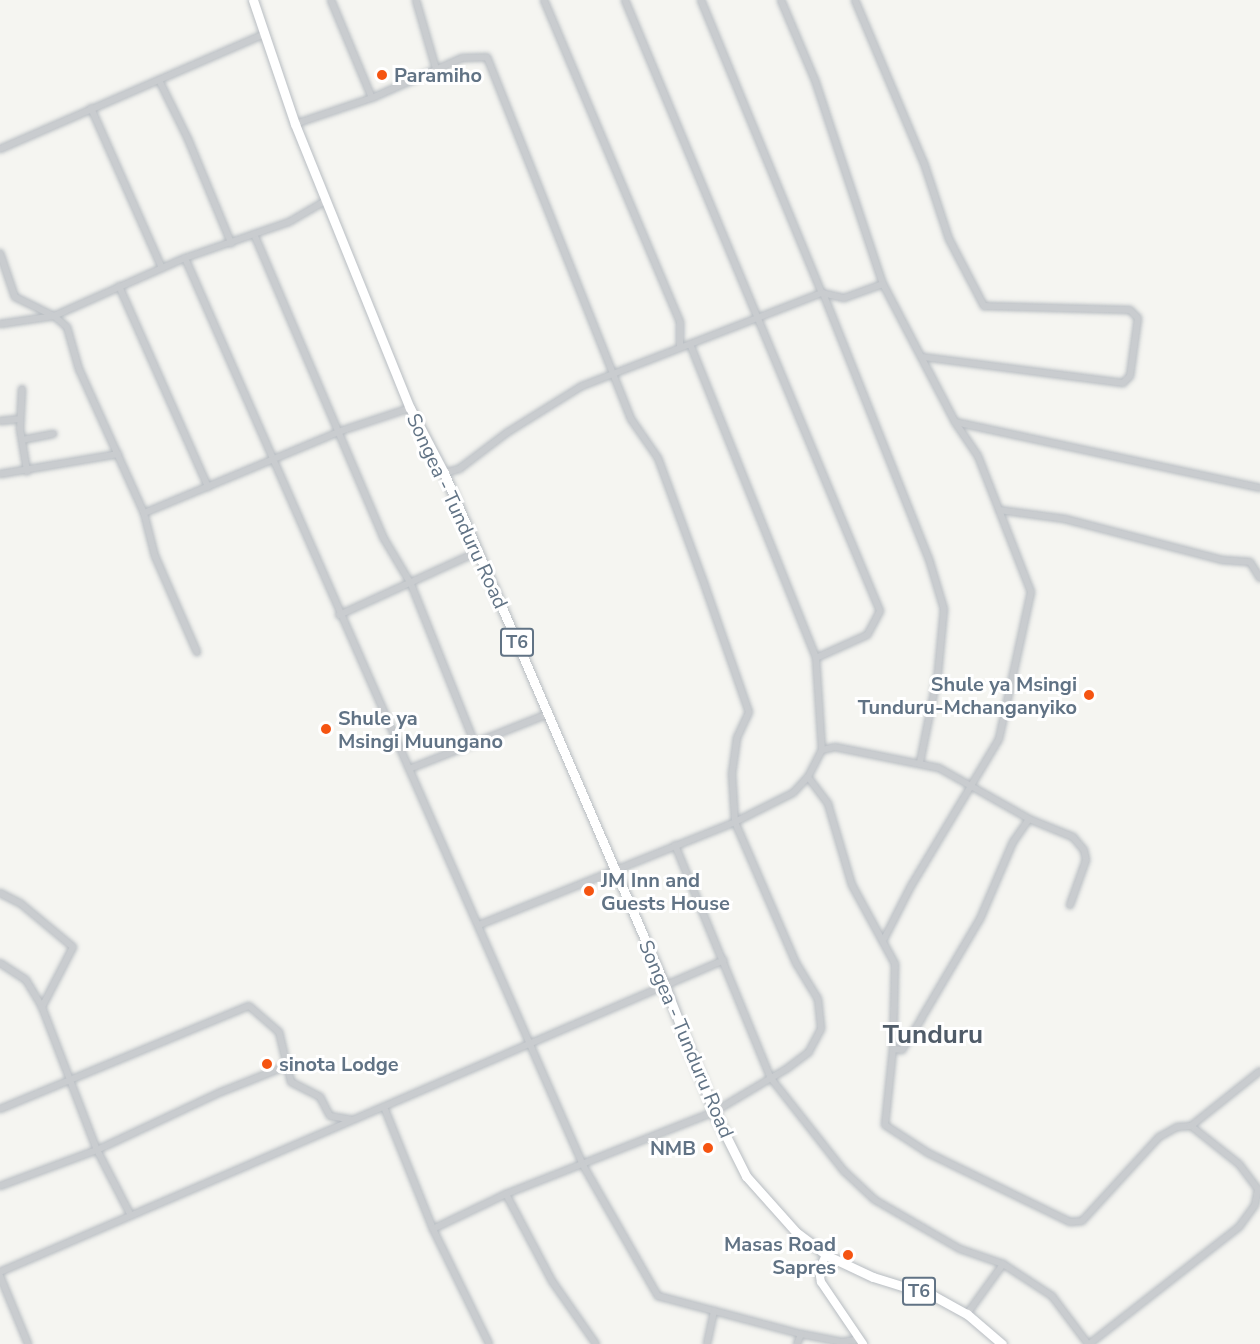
<!DOCTYPE html>
<style>
body{margin:0}
#map{position:relative;width:1260px;height:1344px;overflow:hidden;background:#f5f5f1;font-family:"Nunito Sans",sans-serif}
div>[style]{position:absolute}
.roads{filter:drop-shadow(0 0 2px #b8bdc2) drop-shadow(0 0 2px #b8bdc2)}
.minor>*{height:6px;margin:-3px;padding:0 3px;transform-origin:3px;border-radius:3px;background:#c9cccf}
.secondary>*{height:8px;margin:-4px;padding:0 4px;transform-origin:4px;border-radius:4px;background:#fff}
.trunk>*{height:9px;margin:-4.5px;padding:0 4.5px;transform-origin:4.5px;border-radius:4.5px;background:#fff}
.dots>*{width:16px;height:16px;translate:-50% -50%;box-sizing:border-box;border:3px solid #fff;border-radius:50%}
span{translate:-50% -50%;white-space:nowrap;text-align:center;line-height:1.15;-webkit-text-stroke:6px #fff;paint-order:stroke}
.shield-label span{padding:2px 4px;background:#fff;border:2px solid;border-radius:4px;-webkit-text-stroke-width:0}
.shield-label{font-size:18px;color:#617385;font-weight:700}
.poi-label{font-size:20px;color:#617385;font-weight:700}
.left{translate:0 -50%;text-align:left}
.right{translate:-100% -50%;text-align:right}
.street-label{font-size:20px;color:#617385}
.district-label{font-size:26px;color:#505c69;font-weight:700}
</style>
<div id="map">
<div class="roads">
<div class="minor">
<div style="left:331px;top:0;width:106px;rotate:67.3deg"></div>
<div style="left:416px;top:0;width:72px;rotate:73.8deg"></div>
<div style="left:544px;top:0;width:350px;rotate:67.1deg"></div>
<div style="left:680px;top:322px;width:25px;rotate:90deg"></div>
<div style="left:625px;top:0;width:662px;rotate:67.35deg"></div>
<div style="left:880px;top:611px;width:27px;rotate:118deg"></div>
<div style="left:867px;top:635px;width:56px;rotate:155.7deg"></div>
<div style="left:701px;top:0;width:317px;rotate:67.6deg"></div>
<div style="left:781px;top:0;width:87px;rotate:67deg"></div>
<div style="left:815px;top:80px;width:215px;rotate:71.6deg"></div>
<div style="left:883px;top:284px;width:156px;rotate:62.4deg"></div>
<div style="left:955px;top:422px;width:41px;rotate:55.9deg"></div>
<div style="left:978px;top:456px;width:146px;rotate:68.7deg"></div>
<div style="left:1031px;top:592px;width:150px;rotate:102.3deg"></div>
<div style="left:999px;top:739px;width:171px;rotate:120.9deg"></div>
<div style="left:911px;top:886px;width:62px;rotate:117deg"></div>
<div style="left:855px;top:0;width:177px;rotate:67.1deg"></div>
<div style="left:924px;top:163px;width:80px;rotate:71.8deg"></div>
<div style="left:949px;top:239px;width:76px;rotate:62.4deg"></div>
<div style="left:984px;top:306px;width:146px;rotate:1.6deg"></div>
<div style="left:1130px;top:310px;width:11px;rotate:45deg"></div>
<div style="left:1138px;top:318px;width:59px;rotate:97.9deg"></div>
<div style="left:1130px;top:376px;width:10px;rotate:135deg"></div>
<div style="left:1123px;top:383px;width:203px;rotate:-172.6deg"></div>
<div style="left:159px;top:80px;width:66px;rotate:63.8deg"></div>
<div style="left:188px;top:139px;width:113px;rotate:67.5deg"></div>
<div style="left:91px;top:108px;width:175px;rotate:66.1deg"></div>
<div style="left:295px;top:124px;width:81px;rotate:-18.7deg"></div>
<div style="left:372px;top:98px;width:98px;rotate:-24deg"></div>
<div style="left:462px;top:58px;width:25px;rotate:-2deg"></div>
<div style="left:487px;top:57px;width:390px;rotate:68.3deg"></div>
<div style="left:631px;top:419px;width:47px;rotate:55.3deg"></div>
<div style="left:658px;top:458px;width:136px;rotate:69.8deg"></div>
<div style="left:705px;top:586px;width:133px;rotate:70.8deg"></div>
<div style="left:749px;top:712px;width:29px;rotate:115deg"></div>
<div style="left:737px;top:738px;width:36px;rotate:98deg"></div>
<div style="left:732px;top:774px;width:48px;rotate:86.4deg"></div>
<div style="left:735px;top:822px;width:154px;rotate:66.6deg"></div>
<div style="left:796px;top:963px;width:42px;rotate:58.6deg"></div>
<div style="left:818px;top:999px;width:30px;rotate:84deg"></div>
<div style="left:821px;top:1029px;width:26px;rotate:118deg"></div>
<div style="left:809px;top:1052px;width:26px;rotate:143deg"></div>
<div style="left:788px;top:1068px;width:86px;rotate:149.3deg"></div>
<div style="left:714px;top:1112px;width:224px;rotate:158.5deg"></div>
<div style="left:506px;top:1194px;width:81px;rotate:154.4deg"></div>
<div style="left:0;top:149px;width:289px;rotate:-23.5deg"></div>
<div style="left:254px;top:234px;width:329px;rotate:66.9deg"></div>
<div style="left:383px;top:537px;width:55px;rotate:59.2deg"></div>
<div style="left:411px;top:584px;width:172px;rotate:68.2deg"></div>
<div style="left:0;top:253px;width:46px;rotate:71.2deg"></div>
<div style="left:15px;top:297px;width:43px;rotate:26deg"></div>
<div style="left:54px;top:316px;width:17px;rotate:40deg"></div>
<div style="left:67px;top:327px;width:44px;rotate:74.1deg"></div>
<div style="left:79px;top:369px;width:158px;rotate:65.7deg"></div>
<div style="left:144px;top:513px;width:44px;rotate:75.7deg"></div>
<div style="left:155px;top:556px;width:105px;rotate:66.4deg"></div>
<div style="left:185px;top:258px;width:990px;rotate:66.31deg"></div>
<div style="left:583px;top:1165px;width:151px;rotate:60.2deg"></div>
<div style="left:658px;top:1296px;width:148px;rotate:14.9deg"></div>
<div style="left:801px;top:1334px;width:42px;rotate:11deg"></div>
<div style="left:842px;top:1342px;width:19px;rotate:-9deg"></div>
<div style="left:119px;top:286px;width:220px;rotate:66.1deg"></div>
<div style="left:823px;top:293px;width:286px;rotate:68.3deg"></div>
<div style="left:929px;top:559px;width:52px;rotate:73.3deg"></div>
<div style="left:944px;top:609px;width:64px;rotate:95.4deg"></div>
<div style="left:938px;top:673px;width:91px;rotate:101.4deg"></div>
<div style="left:0;top:324px;width:55px;rotate:-8.4deg"></div>
<div style="left:54px;top:316px;width:143px;rotate:-23.9deg"></div>
<div style="left:185px;top:258px;width:110px;rotate:-19.1deg"></div>
<div style="left:289px;top:222px;width:44px;rotate:-30.1deg"></div>
<div style="left:690px;top:344px;width:338px;rotate:68.1deg"></div>
<div style="left:816px;top:658px;width:92px;rotate:86.3deg"></div>
<div style="left:22px;top:389px;width:40px;rotate:92.9deg"></div>
<div style="left:20px;top:429px;width:43px;rotate:80.5deg"></div>
<div style="left:0;top:421px;width:20px;rotate:-6deg"></div>
<div style="left:955px;top:422px;width:312px;rotate:12.2deg"></div>
<div style="left:22px;top:440px;width:32px;rotate:-11deg"></div>
<div style="left:444px;top:473px;width:16px;rotate:-15deg"></div>
<div style="left:459px;top:469px;width:61px;rotate:-37.1deg"></div>
<div style="left:508px;top:432px;width:87px;rotate:-31.9deg"></div>
<div style="left:582px;top:386px;width:257px;rotate:-21.2deg"></div>
<div style="left:822px;top:293px;width:23px;rotate:13deg"></div>
<div style="left:844px;top:298px;width:41px;rotate:-19.7deg"></div>
<div style="left:0;top:474px;width:120px;rotate:-9.6deg"></div>
<div style="left:999px;top:510px;width:67px;rotate:7.8deg"></div>
<div style="left:1065px;top:519px;width:162px;rotate:14.6deg"></div>
<div style="left:1222px;top:560px;width:28px;rotate:4deg"></div>
<div style="left:1250px;top:562px;width:19px;rotate:58deg"></div>
<div style="left:144px;top:513px;width:213px;rotate:-22.6deg"></div>
<div style="left:341px;top:431px;width:73px;rotate:-18.4deg"></div>
<div style="left:339px;top:615px;width:152px;rotate:-24.5deg"></div>
<div style="left:409px;top:769px;width:149px;rotate:-21.6deg"></div>
<div style="left:808px;top:777px;width:34px;rotate:53deg"></div>
<div style="left:828px;top:804px;width:84px;rotate:73.5deg"></div>
<div style="left:852px;top:885px;width:90px;rotate:61.4deg"></div>
<div style="left:895px;top:964px;width:85px;rotate:91.3deg"></div>
<div style="left:893px;top:1049px;width:76px;rotate:96deg"></div>
<div style="left:885px;top:1125px;width:51px;rotate:33.1deg"></div>
<div style="left:928px;top:1153px;width:158px;rotate:25.9deg"></div>
<div style="left:1070px;top:1222px;width:12px;rotate:-5deg"></div>
<div style="left:1082px;top:1221px;width:114px;rotate:-47.5deg"></div>
<div style="left:1159px;top:1137px;width:21px;rotate:-29deg"></div>
<div style="left:1177px;top:1127px;width:14px;rotate:-4deg"></div>
<div style="left:1191px;top:1126px;width:61px;rotate:38.4deg"></div>
<div style="left:1239px;top:1164px;width:31px;rotate:53deg"></div>
<div style="left:1258px;top:1189px;width:16px;rotate:101deg"></div>
<div style="left:1255px;top:1205px;width:27px;rotate:126deg"></div>
<div style="left:1239px;top:1227px;width:190px;rotate:142deg"></div>
<div style="left:675px;top:845px;width:251px;rotate:67.7deg"></div>
<div style="left:770px;top:1077px;width:120px;rotate:51.8deg"></div>
<div style="left:844px;top:1171px;width:42px;rotate:43.1deg"></div>
<div style="left:875px;top:1200px;width:98px;rotate:30deg"></div>
<div style="left:960px;top:1249px;width:46px;rotate:19.2deg"></div>
<div style="left:1003px;top:1264px;width:59px;rotate:33.1deg"></div>
<div style="left:1052px;top:1296px;width:60px;rotate:53.1deg"></div>
<div style="left:0;top:893px;width:22px;rotate:27deg"></div>
<div style="left:20px;top:903px;width:69px;rotate:39.7deg"></div>
<div style="left:73px;top:947px;width:68px;rotate:117.3deg"></div>
<div style="left:479px;top:925px;width:276px;rotate:-21.9deg"></div>
<div style="left:735px;top:822px;width:65px;rotate:-26.6deg"></div>
<div style="left:793px;top:793px;width:22px;rotate:-47deg"></div>
<div style="left:808px;top:777px;width:30px;rotate:-63deg"></div>
<div style="left:822px;top:750px;width:13px;rotate:-13deg"></div>
<div style="left:835px;top:747px;width:106px;rotate:11.4deg"></div>
<div style="left:939px;top:768px;width:103px;rotate:29.5deg"></div>
<div style="left:1029px;top:819px;width:48px;rotate:22.2deg"></div>
<div style="left:1073px;top:837px;width:17px;rotate:50deg"></div>
<div style="left:1084px;top:850px;width:10px;rotate:79deg"></div>
<div style="left:1086px;top:860px;width:48px;rotate:109.6deg"></div>
<div style="left:0;top:963px;width:31px;rotate:33deg"></div>
<div style="left:26px;top:980px;width:31px;rotate:59deg"></div>
<div style="left:42px;top:1007px;width:153px;rotate:69deg"></div>
<div style="left:97px;top:1150px;width:72px;rotate:62.7deg"></div>
<div style="left:893px;top:1049px;width:9px;rotate:6deg"></div>
<div style="left:902px;top:1050px;width:36px;rotate:-58deg"></div>
<div style="left:921px;top:1019px;width:116px;rotate:-59.5deg"></div>
<div style="left:980px;top:919px;width:84px;rotate:-66.8deg"></div>
<div style="left:1013px;top:842px;width:28px;rotate:-55deg"></div>
<div style="left:384px;top:1107px;width:131px;rotate:68.1deg"></div>
<div style="left:433px;top:1229px;width:128px;rotate:64deg"></div>
<div style="left:0;top:1109px;width:269px;rotate:-22.5deg"></div>
<div style="left:249px;top:1006px;width:40px;rotate:41deg"></div>
<div style="left:279px;top:1032px;width:51px;rotate:76.5deg"></div>
<div style="left:291px;top:1082px;width:33px;rotate:27deg"></div>
<div style="left:320px;top:1097px;width:21px;rotate:62deg"></div>
<div style="left:330px;top:1116px;width:22px;rotate:10deg"></div>
<div style="left:1191px;top:1126px;width:88px;rotate:-38.6deg"></div>
<div style="left:0;top:1186px;width:103px;rotate:-20.4deg"></div>
<div style="left:97px;top:1150px;width:137px;rotate:-25.1deg"></div>
<div style="left:221px;top:1092px;width:73px;rotate:-21.7deg"></div>
<div style="left:506px;top:1194px;width:98px;rotate:62.1deg"></div>
<div style="left:552px;top:1281px;width:77px;rotate:55.1deg"></div>
<div style="left:0;top:1272px;width:788px;rotate:-23.31deg"></div>
<div style="left:0;top:1276px;width:74px;rotate:67.6deg"></div>
<div style="left:967px;top:1314px;width:62px;rotate:-54.2deg"></div>
<div style="left:707px;top:1344px;width:34px;rotate:-78deg"></div>
<div style="left:797px;top:1344px;width:11px;rotate:-68deg"></div>
</div>
<div class="secondary">
<div style="left:826px;top:1255px;width:17px;rotate:115deg"></div>
<div style="left:819px;top:1270px;width:12px;rotate:81deg"></div>
<div style="left:821px;top:1282px;width:75px;rotate:55.9deg"></div>
</div>
<div class="trunk">
<div style="left:253px;top:0;width:131px;rotate:71.3deg"></div>
<div style="left:295px;top:124px;width:306px;rotate:68deg"></div>
<div style="left:410px;top:408px;width:73px;rotate:62.4deg"></div>
<div style="left:444px;top:473px;width:559px;rotate:66.69deg"></div>
<div style="left:665px;top:986px;width:135px;rotate:68.7deg"></div>
<div style="left:714px;top:1112px;width:72px;rotate:63.4deg"></div>
<div style="left:746px;top:1176px;width:75px;rotate:48.2deg"></div>
<div style="left:796px;top:1232px;width:38px;rotate:37deg"></div>
<div style="left:826px;top:1255px;width:52px;rotate:25.1deg"></div>
<div style="left:873px;top:1277px;width:64px;rotate:17.3deg"></div>
<div style="left:934px;top:1296px;width:38px;rotate:29deg"></div>
<div style="left:967px;top:1314px;width:46px;rotate:40.6deg"></div>
</div>
</div>
<div class="dots">
<div style="left:382px;top:75px;background:#f55411"></div>
<div style="left:1089px;top:695px;background:#f55411"></div>
<div style="left:326px;top:729px;background:#f55411"></div>
<div style="left:589px;top:891px;background:#f55411"></div>
<div style="left:267px;top:1064px;background:#f55411"></div>
<div style="left:708px;top:1148px;background:#f55411"></div>
<div style="left:848px;top:1255px;background:#f55411"></div>
</div>
<div class="shield-label">
<span style="left:517px;top:642px">T6</span>
<span style="left:919px;top:1291px">T6</span>
</div>
<div class="poi-label">
<span class="left" style="left:394px;top:75px">Paramiho</span>
<span class="right" style="left:1077px;top:696px">Shule ya Msingi<br>Tunduru-Mchanganyiko</span>
<span class="left" style="left:338px;top:730px">Shule ya<br>Msingi Muungano</span>
<span class="left" style="left:601px;top:892px">JM Inn and<br>Guests House</span>
<span class="left" style="left:279px;top:1064px">sinota Lodge</span>
<span class="right" style="left:696px;top:1148px">NMB</span>
<span class="right" style="left:836px;top:1256px">Masas Road<br>Sapres</span>
</div>
<div class="street-label">
<span style="left:457px;top:511px;rotate:65deg">Songea - Tunduru Road</span>
<span style="left:686px;top:1039px;rotate:67deg">Songea - Tunduru Road</span>
</div>
<div class="district-label">
<span style="left:933px;top:1035px">Tunduru</span>
</div>
</div>
